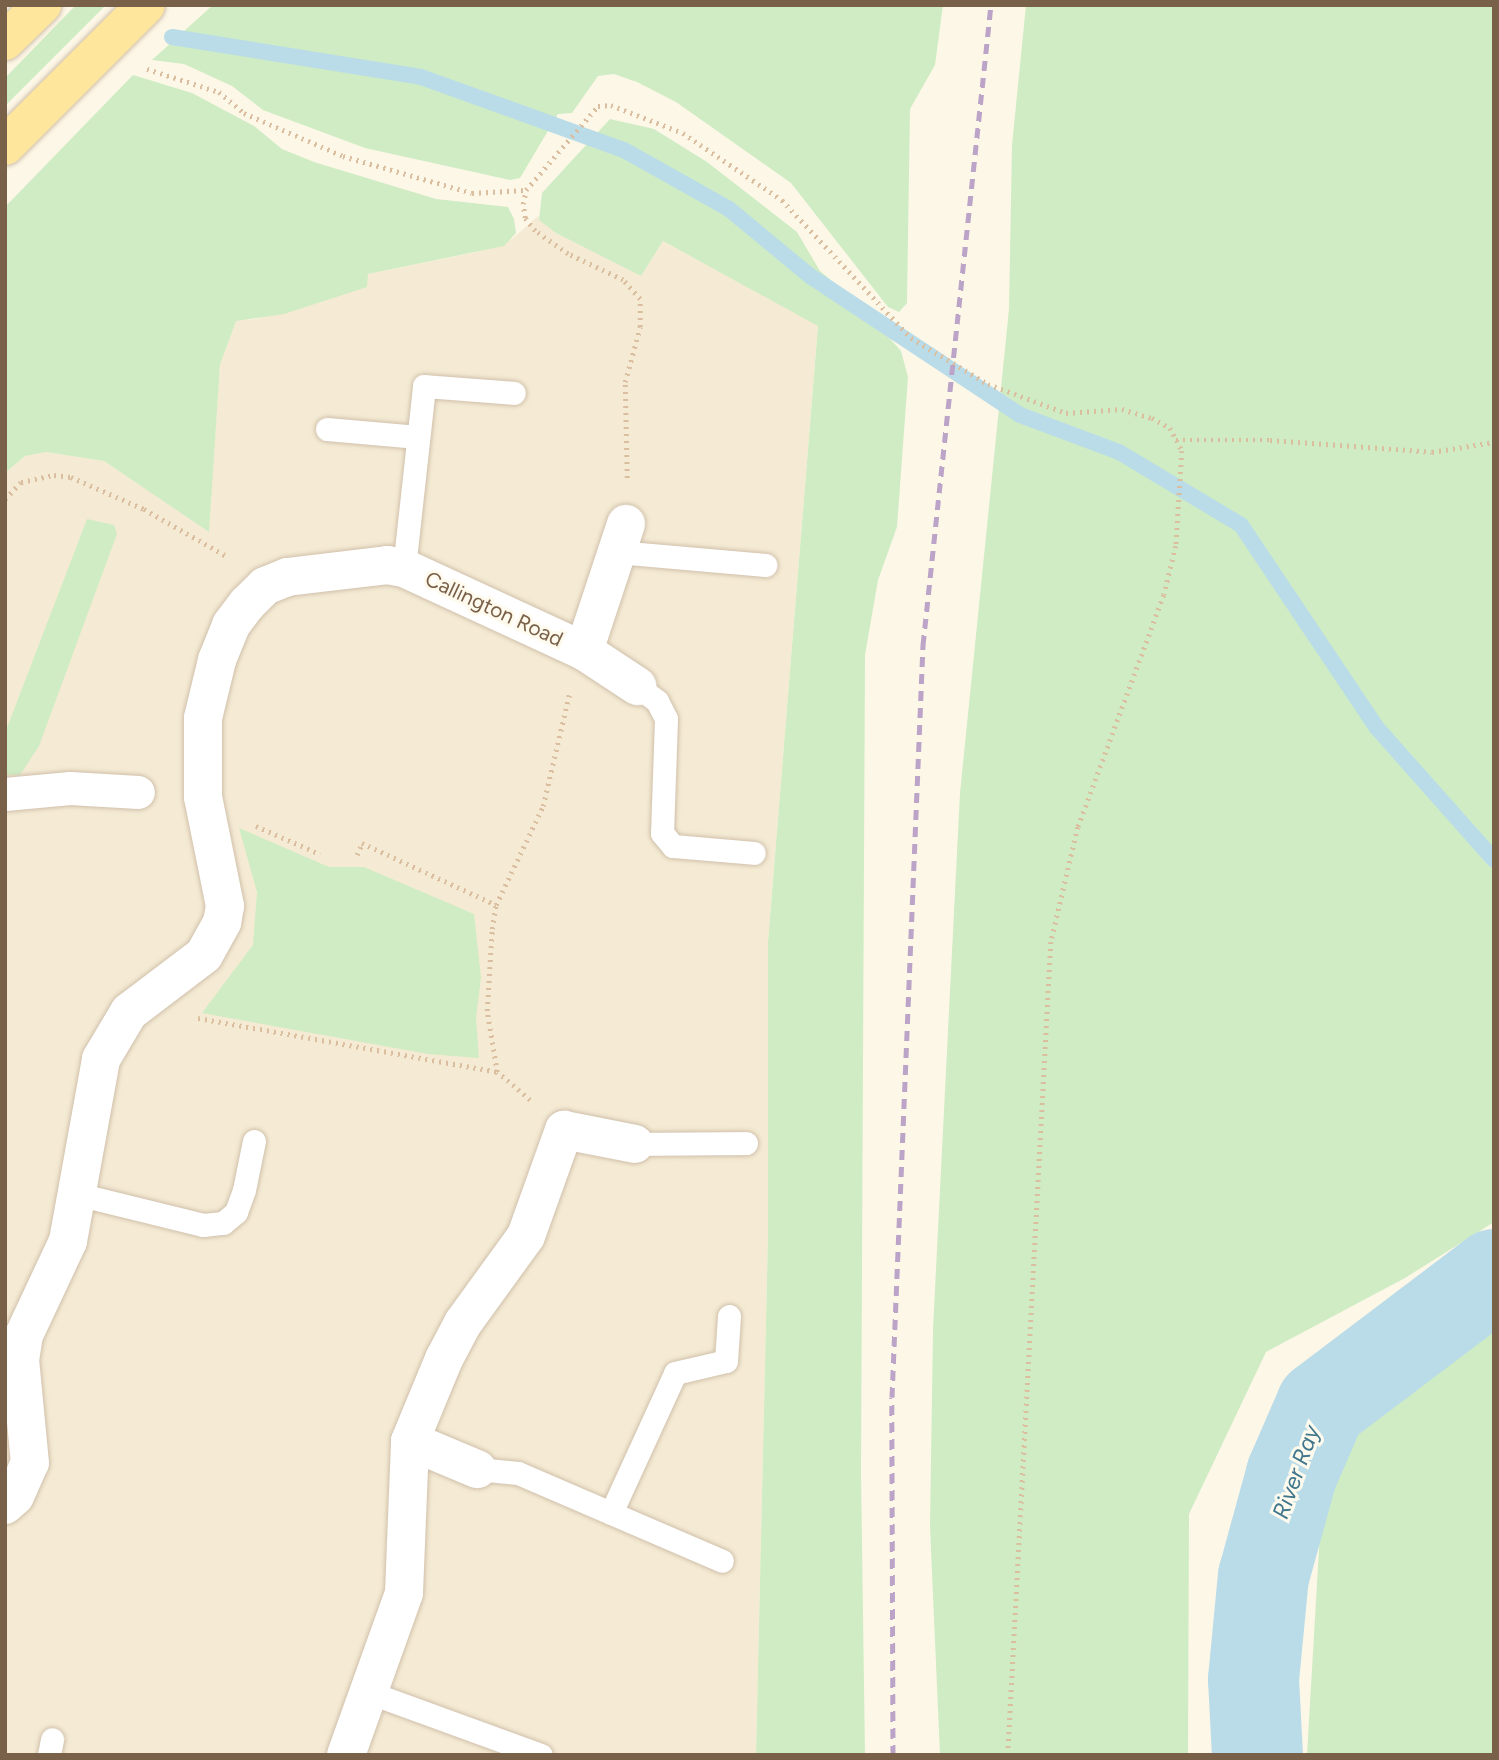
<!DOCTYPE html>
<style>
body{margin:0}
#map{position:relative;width:1499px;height:1760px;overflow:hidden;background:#fdf7e7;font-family:Figtree,sans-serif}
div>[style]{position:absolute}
.residential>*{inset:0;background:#f5ebd4}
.green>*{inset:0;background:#cfecc4}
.stream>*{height:16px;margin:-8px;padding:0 8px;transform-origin:8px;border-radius:8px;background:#badce8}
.river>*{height:91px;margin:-45.5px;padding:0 45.5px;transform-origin:45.5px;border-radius:45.5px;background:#badce8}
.path>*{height:4.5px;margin-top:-2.25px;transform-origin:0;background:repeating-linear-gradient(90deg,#dabe9f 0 2px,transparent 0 7px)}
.roads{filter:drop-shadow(0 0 2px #d0c0ab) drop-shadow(0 0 2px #d0c0ab)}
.service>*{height:23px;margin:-11.5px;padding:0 11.5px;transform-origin:11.5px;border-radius:11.5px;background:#fff}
.pedestrian>*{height:33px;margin:-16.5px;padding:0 16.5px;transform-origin:16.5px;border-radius:16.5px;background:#fff}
.minor>*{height:38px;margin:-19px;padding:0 19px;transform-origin:19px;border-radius:19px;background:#fff}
.primary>*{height:38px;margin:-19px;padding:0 19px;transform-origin:19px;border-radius:19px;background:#fee79d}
.rail>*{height:5px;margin-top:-2.5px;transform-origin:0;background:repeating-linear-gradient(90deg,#bca3c8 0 10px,transparent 0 17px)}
span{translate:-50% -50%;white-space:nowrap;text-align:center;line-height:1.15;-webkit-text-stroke:6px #fffaee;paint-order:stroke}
.street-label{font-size:21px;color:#796049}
.water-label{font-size:23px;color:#41778d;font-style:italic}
.frame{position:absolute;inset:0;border:7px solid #796049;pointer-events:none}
</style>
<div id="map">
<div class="residential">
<div style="clip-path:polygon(538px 216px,556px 233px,641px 275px,663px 241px,818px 325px,768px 942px,768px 1235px,756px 1755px,5px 1755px,5px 473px,25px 456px,46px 452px,104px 461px,208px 531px,220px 365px,236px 320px,257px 319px,368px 274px,477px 252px,512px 239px)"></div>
</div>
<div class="green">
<div style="clip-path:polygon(76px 5px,106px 5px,5px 106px,5px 78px)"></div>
<div style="clip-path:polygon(213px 5px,943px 5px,935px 65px,910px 109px,907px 303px,899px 312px,888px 307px,791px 183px,676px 102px,637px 82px,614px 74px,598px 76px,572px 113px,558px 114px,520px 178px,510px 180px,365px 148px,263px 110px,232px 86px,184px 64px,152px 60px)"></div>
<div style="clip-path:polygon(1026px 5px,1494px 5px,1494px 1222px,1405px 1278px,1266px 1352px,1189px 1514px,1188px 1755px,940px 1755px,930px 1527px,933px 1329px,960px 793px,1009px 309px,1012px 145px)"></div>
<div style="clip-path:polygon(133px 75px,192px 93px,254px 126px,282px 149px,314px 162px,436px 199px,508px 207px,514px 219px,516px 233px,504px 246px,368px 274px,367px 287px,284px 314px,236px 321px,220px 365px,209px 532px,104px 461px,46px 452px,25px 456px,5px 473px,5px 207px)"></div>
<div style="clip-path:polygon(610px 119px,654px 129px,707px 162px,797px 232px,820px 271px,858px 303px,901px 351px,908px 377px,897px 527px,878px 580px,865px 655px,861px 1472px,865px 1755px,756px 1755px,768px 1235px,768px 942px,818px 326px,663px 241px,641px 276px,556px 233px,539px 220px,542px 193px)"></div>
<div style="clip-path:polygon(87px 519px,114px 525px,117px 534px,39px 746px,20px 775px,5px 775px,5px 733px)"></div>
<div style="clip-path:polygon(239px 828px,329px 867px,364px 867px,474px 914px,481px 977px,476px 1018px,479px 1058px,428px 1054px,202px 1013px,253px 945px,257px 892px)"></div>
<div style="clip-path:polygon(1494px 1311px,1494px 1755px,1307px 1755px,1321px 1515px,1364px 1422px)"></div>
</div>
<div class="stream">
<div style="left:172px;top:37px;width:252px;rotate:9.1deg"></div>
<div style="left:421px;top:77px;width:216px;rotate:19.8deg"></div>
<div style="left:624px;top:150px;width:120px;rotate:29.3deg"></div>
<div style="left:729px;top:209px;width:105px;rotate:39.6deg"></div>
<div style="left:810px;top:276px;width:252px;rotate:33.5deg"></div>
<div style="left:1020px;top:415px;width:106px;rotate:20.5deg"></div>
<div style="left:1119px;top:452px;width:142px;rotate:30.9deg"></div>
<div style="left:1241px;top:525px;width:244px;rotate:56.2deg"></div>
<div style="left:1377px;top:728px;width:176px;rotate:48.4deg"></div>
</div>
<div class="river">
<div style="left:1257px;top:1755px;width:76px;rotate:-93deg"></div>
<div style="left:1253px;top:1679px;width:103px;rotate:-84.5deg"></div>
<div style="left:1263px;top:1576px;width:106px;rotate:-74.6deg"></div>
<div style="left:1291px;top:1474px;width:75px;rotate:-66.5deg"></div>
<div style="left:1321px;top:1405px;width:217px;rotate:-37.1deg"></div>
</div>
<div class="path">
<div style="left:147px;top:69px;width:76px;rotate:17.7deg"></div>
<div style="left:219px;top:92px;width:33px;rotate:40deg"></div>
<div style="left:244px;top:113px;width:108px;rotate:23.5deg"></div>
<div style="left:343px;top:156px;width:134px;rotate:16deg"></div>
<div style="left:472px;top:193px;width:54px;rotate:-3.2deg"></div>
<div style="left:1176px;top:440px;width:94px"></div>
<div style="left:1270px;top:440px;width:162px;rotate:4.2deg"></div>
<div style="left:1432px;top:452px;width:63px;rotate:-9.2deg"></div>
<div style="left:627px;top:478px;width:96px;rotate:-91.2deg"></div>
<div style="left:625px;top:382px;width:57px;rotate:-74.7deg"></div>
<div style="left:640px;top:327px;width:28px;rotate:-90deg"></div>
<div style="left:640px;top:299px;width:25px;rotate:-132deg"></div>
<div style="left:623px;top:280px;width:61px;rotate:-154.7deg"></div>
<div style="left:568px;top:254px;width:40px;rotate:-145.1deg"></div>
<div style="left:535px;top:231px;width:16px;rotate:-128deg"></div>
<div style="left:525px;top:218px;width:14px;rotate:-98deg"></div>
<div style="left:523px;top:204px;width:14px;rotate:-78deg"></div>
<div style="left:526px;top:190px;width:111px;rotate:-49.4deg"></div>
<div style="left:598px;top:106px;width:13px;rotate:-4deg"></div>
<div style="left:611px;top:105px;width:77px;rotate:21.3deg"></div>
<div style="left:683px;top:133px;width:120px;rotate:34.1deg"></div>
<div style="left:782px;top:200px;width:189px;rotate:46.9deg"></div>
<div style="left:911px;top:338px;width:90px;rotate:30.9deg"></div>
<div style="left:988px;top:384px;width:83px;rotate:20.4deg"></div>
<div style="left:1066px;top:413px;width:56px;rotate:-4.1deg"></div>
<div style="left:1122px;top:409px;width:31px;rotate:17deg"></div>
<div style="left:1152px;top:418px;width:21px;rotate:29deg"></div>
<div style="left:1170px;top:428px;width:26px;rotate:62deg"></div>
<div style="left:1182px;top:451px;width:95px;rotate:93.6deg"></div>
<div style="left:1176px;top:546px;width:50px;rotate:103.8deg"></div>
<div style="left:1164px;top:595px;width:247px;rotate:110.3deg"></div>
<div style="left:1078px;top:827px;width:118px;rotate:103.2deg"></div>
<div style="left:1051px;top:942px;width:814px;rotate:93.03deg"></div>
<div style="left:5px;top:499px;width:23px;rotate:-47deg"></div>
<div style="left:21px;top:482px;width:34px;rotate:-12deg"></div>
<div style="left:54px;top:475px;width:17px;rotate:7deg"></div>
<div style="left:71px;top:477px;width:80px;rotate:23.7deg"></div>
<div style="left:144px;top:509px;width:97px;rotate:29.7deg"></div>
<div style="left:256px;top:826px;width:70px;rotate:23.6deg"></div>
<div style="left:357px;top:855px;width:13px;rotate:-67deg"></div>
<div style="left:362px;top:843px;width:148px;rotate:24.8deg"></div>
<div style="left:198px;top:1018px;width:304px;rotate:10.2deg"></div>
<div style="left:530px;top:1100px;width:43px;rotate:-139.7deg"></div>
<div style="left:497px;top:1072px;width:62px;rotate:-99.3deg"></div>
<div style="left:487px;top:1011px;width:82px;rotate:-86.5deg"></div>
<div style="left:492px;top:929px;width:24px;rotate:-81deg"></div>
<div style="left:496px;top:905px;width:110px;rotate:-64.6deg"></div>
<div style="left:543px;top:806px;width:114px;rotate:-76.8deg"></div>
</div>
<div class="roads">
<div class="service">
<div style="left:327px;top:429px;width:91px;rotate:5deg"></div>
<div style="left:617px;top:552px;width:149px;rotate:5deg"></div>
<div style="left:404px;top:568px;width:183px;rotate:-83.7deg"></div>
<div style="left:424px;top:386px;width:90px;rotate:4.4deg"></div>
<div style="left:637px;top:686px;width:25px;rotate:37deg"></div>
<div style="left:657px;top:701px;width:20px;rotate:63deg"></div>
<div style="left:666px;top:719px;width:114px;rotate:92deg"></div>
<div style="left:662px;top:833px;width:17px;rotate:50deg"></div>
<div style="left:673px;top:846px;width:81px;rotate:4.9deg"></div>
<div style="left:635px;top:1144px;width:111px;rotate:-0.5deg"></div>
<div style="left:77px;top:1194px;width:130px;rotate:13.8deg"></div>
<div style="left:203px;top:1225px;width:20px;rotate:-6deg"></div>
<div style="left:223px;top:1223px;width:17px;rotate:-40deg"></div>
<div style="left:236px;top:1212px;width:23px;rotate:-70deg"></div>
<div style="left:244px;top:1190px;width:50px;rotate:-78.5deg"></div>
<div style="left:477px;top:1469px;width:41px;rotate:5.6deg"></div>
<div style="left:518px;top:1473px;width:222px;rotate:23.3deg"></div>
<div style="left:611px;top:1513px;width:154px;rotate:-65.4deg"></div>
<div style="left:675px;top:1373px;width:52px;rotate:-13.2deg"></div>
<div style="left:726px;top:1361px;width:45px;rotate:-86.2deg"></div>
<div style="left:368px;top:1692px;width:184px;rotate:20deg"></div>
<div style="left:49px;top:1755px;width:16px;rotate:-79deg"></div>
</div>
<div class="pedestrian">
<div style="left:5px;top:794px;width:65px;rotate:-5.3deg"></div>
<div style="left:70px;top:788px;width:68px;rotate:3.4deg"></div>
</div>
<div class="minor">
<div style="left:584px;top:651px;width:134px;rotate:-71.7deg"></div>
<div style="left:410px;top:1441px;width:73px;rotate:22.7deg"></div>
<div style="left:5px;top:1505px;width:13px;rotate:-42deg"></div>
<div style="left:15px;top:1496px;width:36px;rotate:-66deg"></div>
<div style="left:30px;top:1463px;width:103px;rotate:-95.5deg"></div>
<div style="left:20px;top:1360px;width:25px;rotate:-81deg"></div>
<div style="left:24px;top:1335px;width:104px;rotate:-64.9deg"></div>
<div style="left:68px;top:1241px;width:185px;rotate:-79.7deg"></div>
<div style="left:101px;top:1059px;width:55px;rotate:-59.2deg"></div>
<div style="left:129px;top:1012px;width:94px;rotate:-37.2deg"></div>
<div style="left:204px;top:955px;width:38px;rotate:-61deg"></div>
<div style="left:222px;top:922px;width:16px;rotate:-79deg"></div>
<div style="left:225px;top:906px;width:111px;rotate:-101.4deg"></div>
<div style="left:203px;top:797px;width:79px;rotate:-90deg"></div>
<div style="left:203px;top:718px;width:60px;rotate:-76.4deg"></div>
<div style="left:217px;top:660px;width:38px;rotate:-68deg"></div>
<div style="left:231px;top:625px;width:26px;rotate:-53deg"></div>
<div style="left:247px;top:604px;width:25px;rotate:-45deg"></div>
<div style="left:265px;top:586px;width:24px;rotate:-22deg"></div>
<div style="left:287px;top:577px;width:101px;rotate:-6.8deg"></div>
<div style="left:387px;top:565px;width:17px;rotate:10deg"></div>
<div style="left:404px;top:568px;width:198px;rotate:24.8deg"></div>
<div style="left:584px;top:651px;width:64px;rotate:33.4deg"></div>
<div style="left:346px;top:1755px;width:172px;rotate:-70.3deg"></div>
<div style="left:404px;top:1593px;width:152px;rotate:-87.7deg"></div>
<div style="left:410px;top:1441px;width:89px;rotate:-67.5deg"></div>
<div style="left:444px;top:1359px;width:41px;rotate:-62.2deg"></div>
<div style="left:463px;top:1323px;width:107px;rotate:-54.1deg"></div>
<div style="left:526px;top:1236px;width:113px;rotate:-70.3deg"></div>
<div style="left:564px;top:1130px;width:72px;rotate:11.2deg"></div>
</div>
<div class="primary">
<div style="left:5px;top:41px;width:52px;rotate:-44.2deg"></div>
<div style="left:5px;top:146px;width:199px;rotate:-45deg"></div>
</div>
</div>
<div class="rail">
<div style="left:893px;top:1755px;width:358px;rotate:-90.2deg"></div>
<div style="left:892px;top:1397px;width:753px;rotate:-87.64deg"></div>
<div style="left:923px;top:645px;width:644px;rotate:-83.94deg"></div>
</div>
<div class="street-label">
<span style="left:494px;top:609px;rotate:25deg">Callington Road</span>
</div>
<div class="water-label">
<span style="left:1296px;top:1472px;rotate:-70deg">River Ray</span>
</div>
<div class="frame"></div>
</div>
